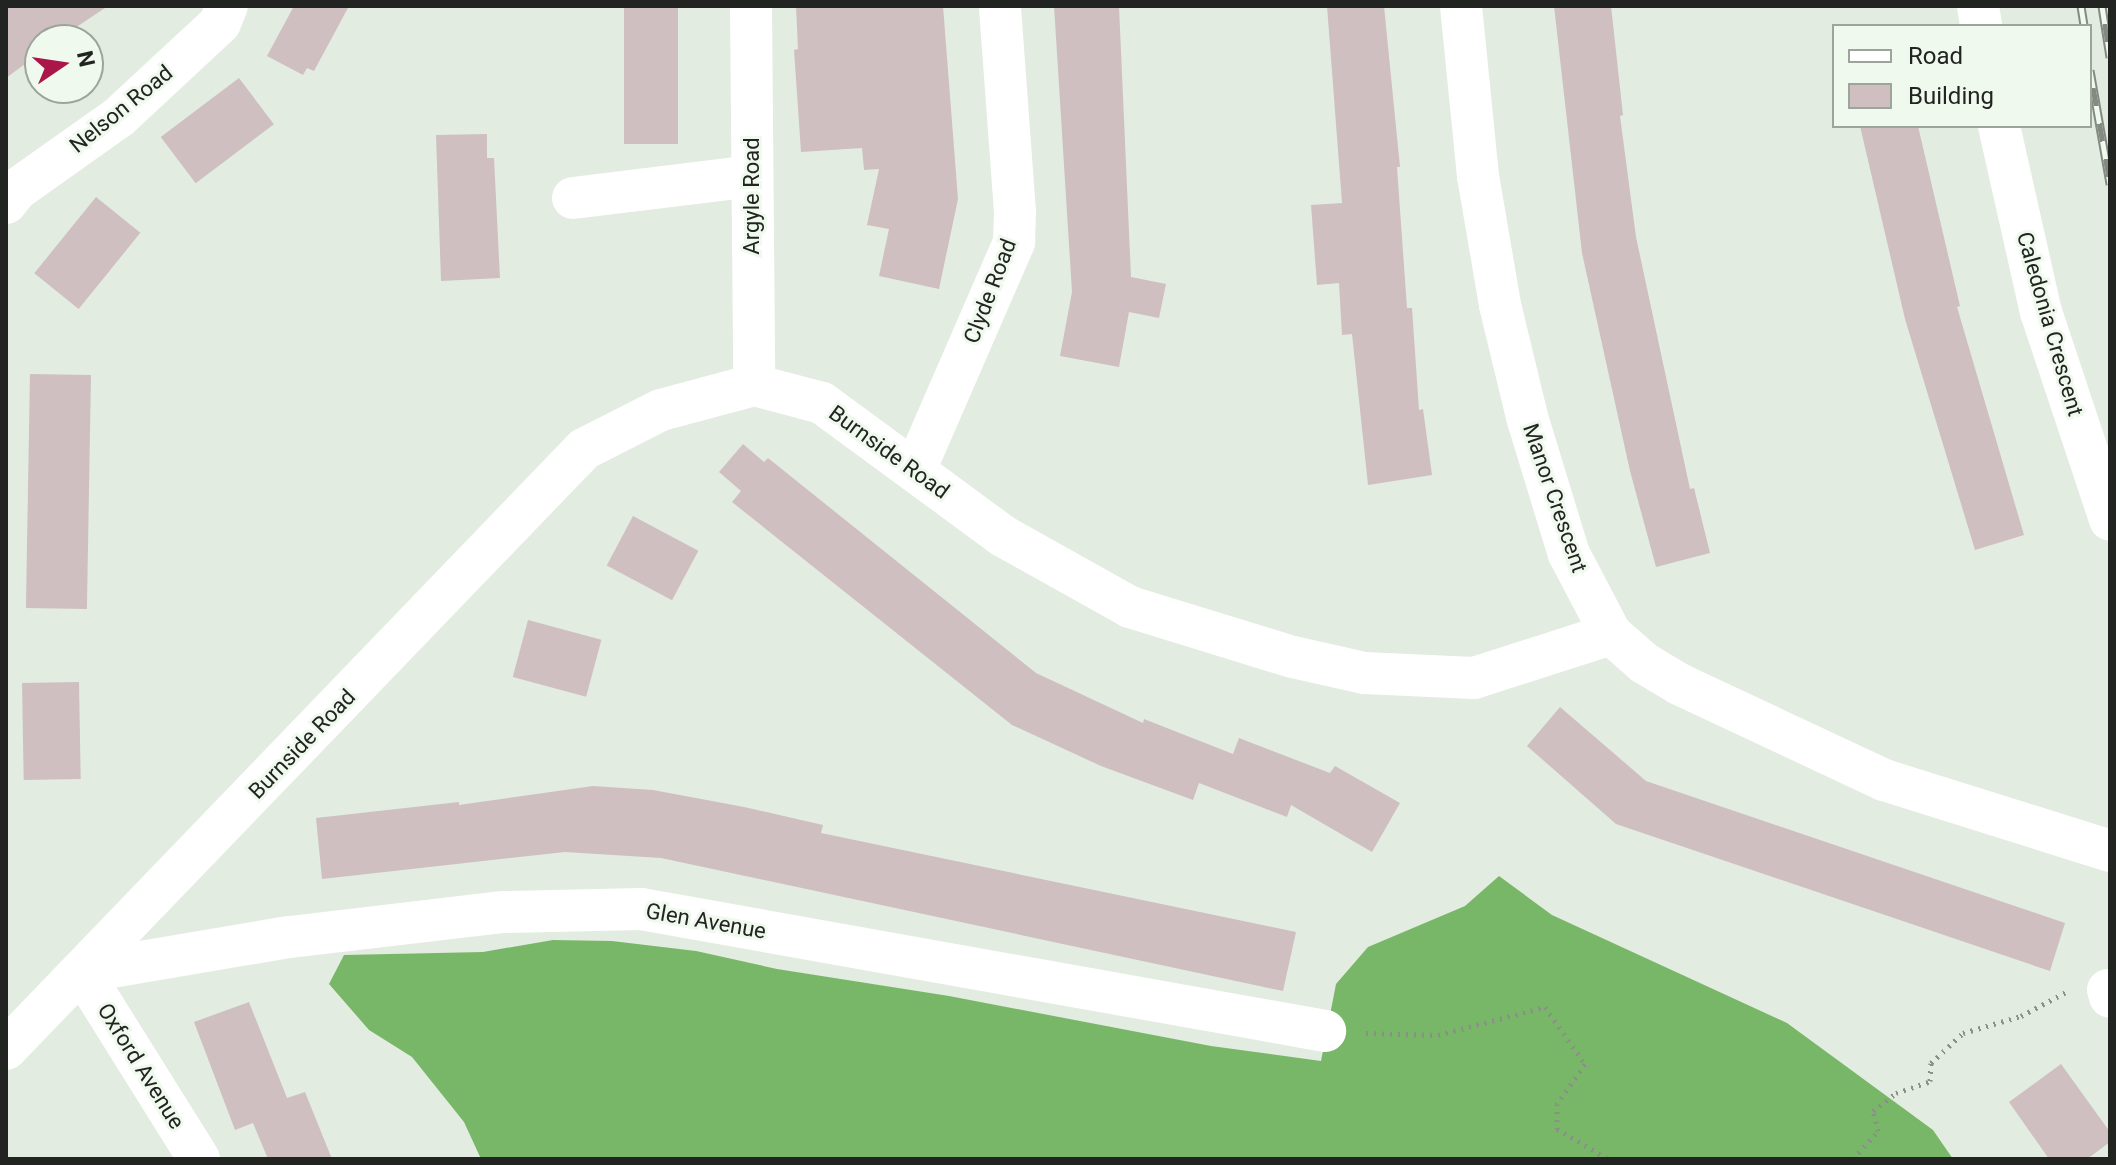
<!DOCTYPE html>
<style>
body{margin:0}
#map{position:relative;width:2116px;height:1165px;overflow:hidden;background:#e3ece0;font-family:Roboto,sans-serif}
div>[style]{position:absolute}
.forest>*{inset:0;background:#79b768}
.building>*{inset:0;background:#cfbfc1;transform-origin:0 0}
.path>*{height:5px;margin-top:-2.5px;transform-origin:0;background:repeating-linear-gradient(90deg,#8a9088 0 2px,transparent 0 8px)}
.minor>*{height:42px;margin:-21px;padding:0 21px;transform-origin:21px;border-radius:21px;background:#fff}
.rail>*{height:9px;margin-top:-4.5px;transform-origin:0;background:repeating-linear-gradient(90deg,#f0f9ed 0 18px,#848a82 0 36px);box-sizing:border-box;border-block:2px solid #848a82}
span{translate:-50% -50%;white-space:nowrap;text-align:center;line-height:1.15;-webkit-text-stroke:6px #f0f9ed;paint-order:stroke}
.street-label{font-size:22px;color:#212420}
.frame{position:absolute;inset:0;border:8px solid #212420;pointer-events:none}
.legend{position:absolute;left:1832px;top:24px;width:260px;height:104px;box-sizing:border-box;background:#f0f9ed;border:2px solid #9da49b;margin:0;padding:10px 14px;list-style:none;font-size:24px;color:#212420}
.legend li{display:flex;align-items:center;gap:16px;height:40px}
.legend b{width:40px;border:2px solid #9da49b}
.north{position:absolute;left:24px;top:24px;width:80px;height:80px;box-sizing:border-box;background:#f0f9ed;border:2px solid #9da49b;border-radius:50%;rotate:77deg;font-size:22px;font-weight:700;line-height:32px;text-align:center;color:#212420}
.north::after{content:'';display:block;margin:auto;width:28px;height:36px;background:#aa164a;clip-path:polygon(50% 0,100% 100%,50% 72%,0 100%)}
</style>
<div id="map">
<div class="forest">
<div style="clip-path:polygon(1499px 876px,1552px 915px,1787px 1023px,1933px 1130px,1953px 1159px,481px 1159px,464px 1122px,412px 1057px,369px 1030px,329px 984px,344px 955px,483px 952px,553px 940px,612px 941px,696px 951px,777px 969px,949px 996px,1211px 1046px,1321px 1061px,1336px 984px,1368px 947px,1465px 906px)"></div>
</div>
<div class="building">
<div style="clip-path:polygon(6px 6px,108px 6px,57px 40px,40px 40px,40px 53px,6px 78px)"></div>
<div style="clip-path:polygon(294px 6px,349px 6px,314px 71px,307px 68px,303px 75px,267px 56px)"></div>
<div style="left:624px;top:6px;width:54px;height:138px"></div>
<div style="clip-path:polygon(796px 6px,943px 6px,958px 199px,939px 289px,879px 276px,889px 229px,867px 225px,879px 169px,864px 170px,862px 148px,801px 152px,794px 50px,798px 49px)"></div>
<div style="clip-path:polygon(1054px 6px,1119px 6px,1131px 277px,1166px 284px,1159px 318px,1129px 312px,1119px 367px,1060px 356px,1072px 292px)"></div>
<div style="clip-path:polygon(1327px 6px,1384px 6px,1400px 167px,1397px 167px,1407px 308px,1412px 308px,1419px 410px,1423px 409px,1432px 475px,1368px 485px,1352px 334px,1342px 335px,1339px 283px,1317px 285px,1311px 205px,1342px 203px)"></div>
<div style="clip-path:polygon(1554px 6px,1611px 6px,1623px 115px,1620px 116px,1636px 237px,1690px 489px,1694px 488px,1710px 553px,1656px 567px,1630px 471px,1582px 253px)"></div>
<div style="left:239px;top:78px;width:58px;height:98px;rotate:53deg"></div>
<div style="clip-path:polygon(1860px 126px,1918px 126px,1960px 306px,1957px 307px,2024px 535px,1975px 550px,1905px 319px)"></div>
<div style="clip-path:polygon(487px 134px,487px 158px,494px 158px,500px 278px,441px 281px,436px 135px)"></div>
<div style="left:96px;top:197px;width:57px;height:98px;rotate:39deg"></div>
<div style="left:30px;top:374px;width:61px;height:234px;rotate:1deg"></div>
<div style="clip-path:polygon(743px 444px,764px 462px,768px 458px,1036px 673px,1143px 723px,1144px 719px,1233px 754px,1239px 738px,1330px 773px,1335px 766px,1400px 803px,1372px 852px,1291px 805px,1287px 817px,1199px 783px,1193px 800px,1101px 766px,1012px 725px,732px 502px,741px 491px,719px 472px)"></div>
<div style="left:633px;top:516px;width:74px;height:56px;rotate:28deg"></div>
<div style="left:528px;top:620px;width:76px;height:59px;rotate:15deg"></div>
<div style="left:79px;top:682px;width:97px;height:57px;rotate:89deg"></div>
<div style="clip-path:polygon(1560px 707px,1646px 781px,2065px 923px,2050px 971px,1616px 824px,1527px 746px)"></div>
<div style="clip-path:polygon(593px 786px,653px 790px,744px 807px,823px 825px,821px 833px,1296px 932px,1283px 991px,661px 858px,565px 852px,322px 879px,316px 818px,459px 802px,459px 805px)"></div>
<div style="clip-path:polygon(249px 1002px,287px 1098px,305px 1092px,332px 1159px,268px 1159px,253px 1123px,235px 1130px,194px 1022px)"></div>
<div style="clip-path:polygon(2061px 1064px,2110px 1132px,2110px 1142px,2087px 1159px,2049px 1159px,2009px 1102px)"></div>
</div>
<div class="path">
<div style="left:1366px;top:1033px;width:72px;rotate:1.6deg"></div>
<div style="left:1438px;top:1035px;width:111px;rotate:-14.7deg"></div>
<div style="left:1545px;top:1007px;width:70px;rotate:54.9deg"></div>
<div style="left:1585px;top:1064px;width:49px;rotate:125deg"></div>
<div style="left:1557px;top:1104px;width:25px;rotate:90deg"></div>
<div style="left:1557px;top:1129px;width:59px;rotate:30.5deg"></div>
<div style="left:1853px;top:1159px;width:38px;rotate:-48deg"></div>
<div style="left:1878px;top:1131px;width:21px;rotate:-104deg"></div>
<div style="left:1873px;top:1111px;width:29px;rotate:-38deg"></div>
<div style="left:1896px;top:1093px;width:36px;rotate:-19deg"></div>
<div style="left:1930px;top:1081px;width:18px;rotate:-87deg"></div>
<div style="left:1931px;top:1063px;width:44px;rotate:-43.2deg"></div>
<div style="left:1963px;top:1033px;width:60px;rotate:-16.3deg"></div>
<div style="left:2021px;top:1016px;width:53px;rotate:-28deg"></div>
</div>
<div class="minor">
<div style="left:751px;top:6px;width:379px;rotate:89.5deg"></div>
<div style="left:1461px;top:6px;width:171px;rotate:84.3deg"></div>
<div style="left:1478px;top:176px;width:131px;rotate:80.3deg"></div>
<div style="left:1500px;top:305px;width:115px;rotate:76.4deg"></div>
<div style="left:1527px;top:417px;width:143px;rotate:73deg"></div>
<div style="left:1569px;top:554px;width:90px;rotate:62.3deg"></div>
<div style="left:1611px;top:634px;width:44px;rotate:41.3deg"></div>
<div style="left:1644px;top:663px;width:41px;rotate:31deg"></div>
<div style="left:1679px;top:684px;width:226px;rotate:25.1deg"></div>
<div style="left:1884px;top:780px;width:237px;rotate:17.4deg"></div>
<div style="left:1978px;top:6px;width:20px;rotate:81deg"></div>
<div style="left:1999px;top:126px;width:191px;rotate:77.3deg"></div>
<div style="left:2041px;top:312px;width:219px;rotate:71.6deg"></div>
<div style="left:573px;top:198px;width:180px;rotate:-7deg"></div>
<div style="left:6px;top:203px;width:16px;rotate:-52deg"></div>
<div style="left:16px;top:190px;width:126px;rotate:-35.3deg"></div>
<div style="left:119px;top:117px;width:138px;rotate:-42.9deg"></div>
<div style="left:220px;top:23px;width:18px;rotate:-68deg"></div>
<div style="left:915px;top:470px;width:249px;rotate:-66.5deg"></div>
<div style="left:1014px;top:242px;width:30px;rotate:-88deg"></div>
<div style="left:1015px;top:212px;width:207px;rotate:-94.2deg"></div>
<div style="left:2108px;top:990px;width:7px;rotate:74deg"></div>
<div style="left:6px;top:1049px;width:833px;rotate:-46.07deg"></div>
<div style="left:584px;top:449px;width:86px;rotate:-26.9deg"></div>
<div style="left:661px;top:410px;width:96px;rotate:-15deg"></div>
<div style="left:754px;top:385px;width:70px;rotate:14.8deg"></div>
<div style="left:822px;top:403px;width:225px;rotate:36.3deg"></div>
<div style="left:1003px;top:536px;width:145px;rotate:29.2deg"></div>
<div style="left:1130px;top:607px;width:170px;rotate:17.1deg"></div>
<div style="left:1293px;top:657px;width:73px;rotate:12.7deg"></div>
<div style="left:1364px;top:673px;width:110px;rotate:2.6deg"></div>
<div style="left:1474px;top:678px;width:144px;rotate:-17.8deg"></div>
<div style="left:199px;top:1159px;width:221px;rotate:-122deg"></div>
<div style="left:82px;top:972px;width:211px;rotate:-9.6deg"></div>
<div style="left:290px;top:937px;width:215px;rotate:-6.7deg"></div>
<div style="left:504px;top:912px;width:137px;rotate:-1.3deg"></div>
<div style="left:641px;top:909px;width:695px;rotate:10.11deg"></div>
</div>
<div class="rail">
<div style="left:2081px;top:6px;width:20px;rotate:81deg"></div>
<div style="left:2102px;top:6px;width:52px;rotate:81.1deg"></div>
<div style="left:2090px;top:70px;width:116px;rotate:80deg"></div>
</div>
<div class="street-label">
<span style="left:121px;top:109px;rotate:-39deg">Nelson Road</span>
<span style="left:752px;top:196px;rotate:-90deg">Argyle Road</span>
<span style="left:990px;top:291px;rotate:-69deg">Clyde Road</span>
<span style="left:2050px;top:324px;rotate:74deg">Caledonia Crescent</span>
<span style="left:889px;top:452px;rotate:36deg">Burnside Road</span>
<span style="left:1555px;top:498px;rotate:71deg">Manor Crescent</span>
<span style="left:302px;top:744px;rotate:-46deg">Burnside Road</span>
<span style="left:706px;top:921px;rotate:10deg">Glen Avenue</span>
<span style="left:141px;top:1066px;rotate:58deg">Oxford Avenue</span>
</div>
<div class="frame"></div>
<ul class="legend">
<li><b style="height:10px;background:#fff"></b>Road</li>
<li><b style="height:22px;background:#cfbfc1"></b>Building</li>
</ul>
<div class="north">N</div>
</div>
